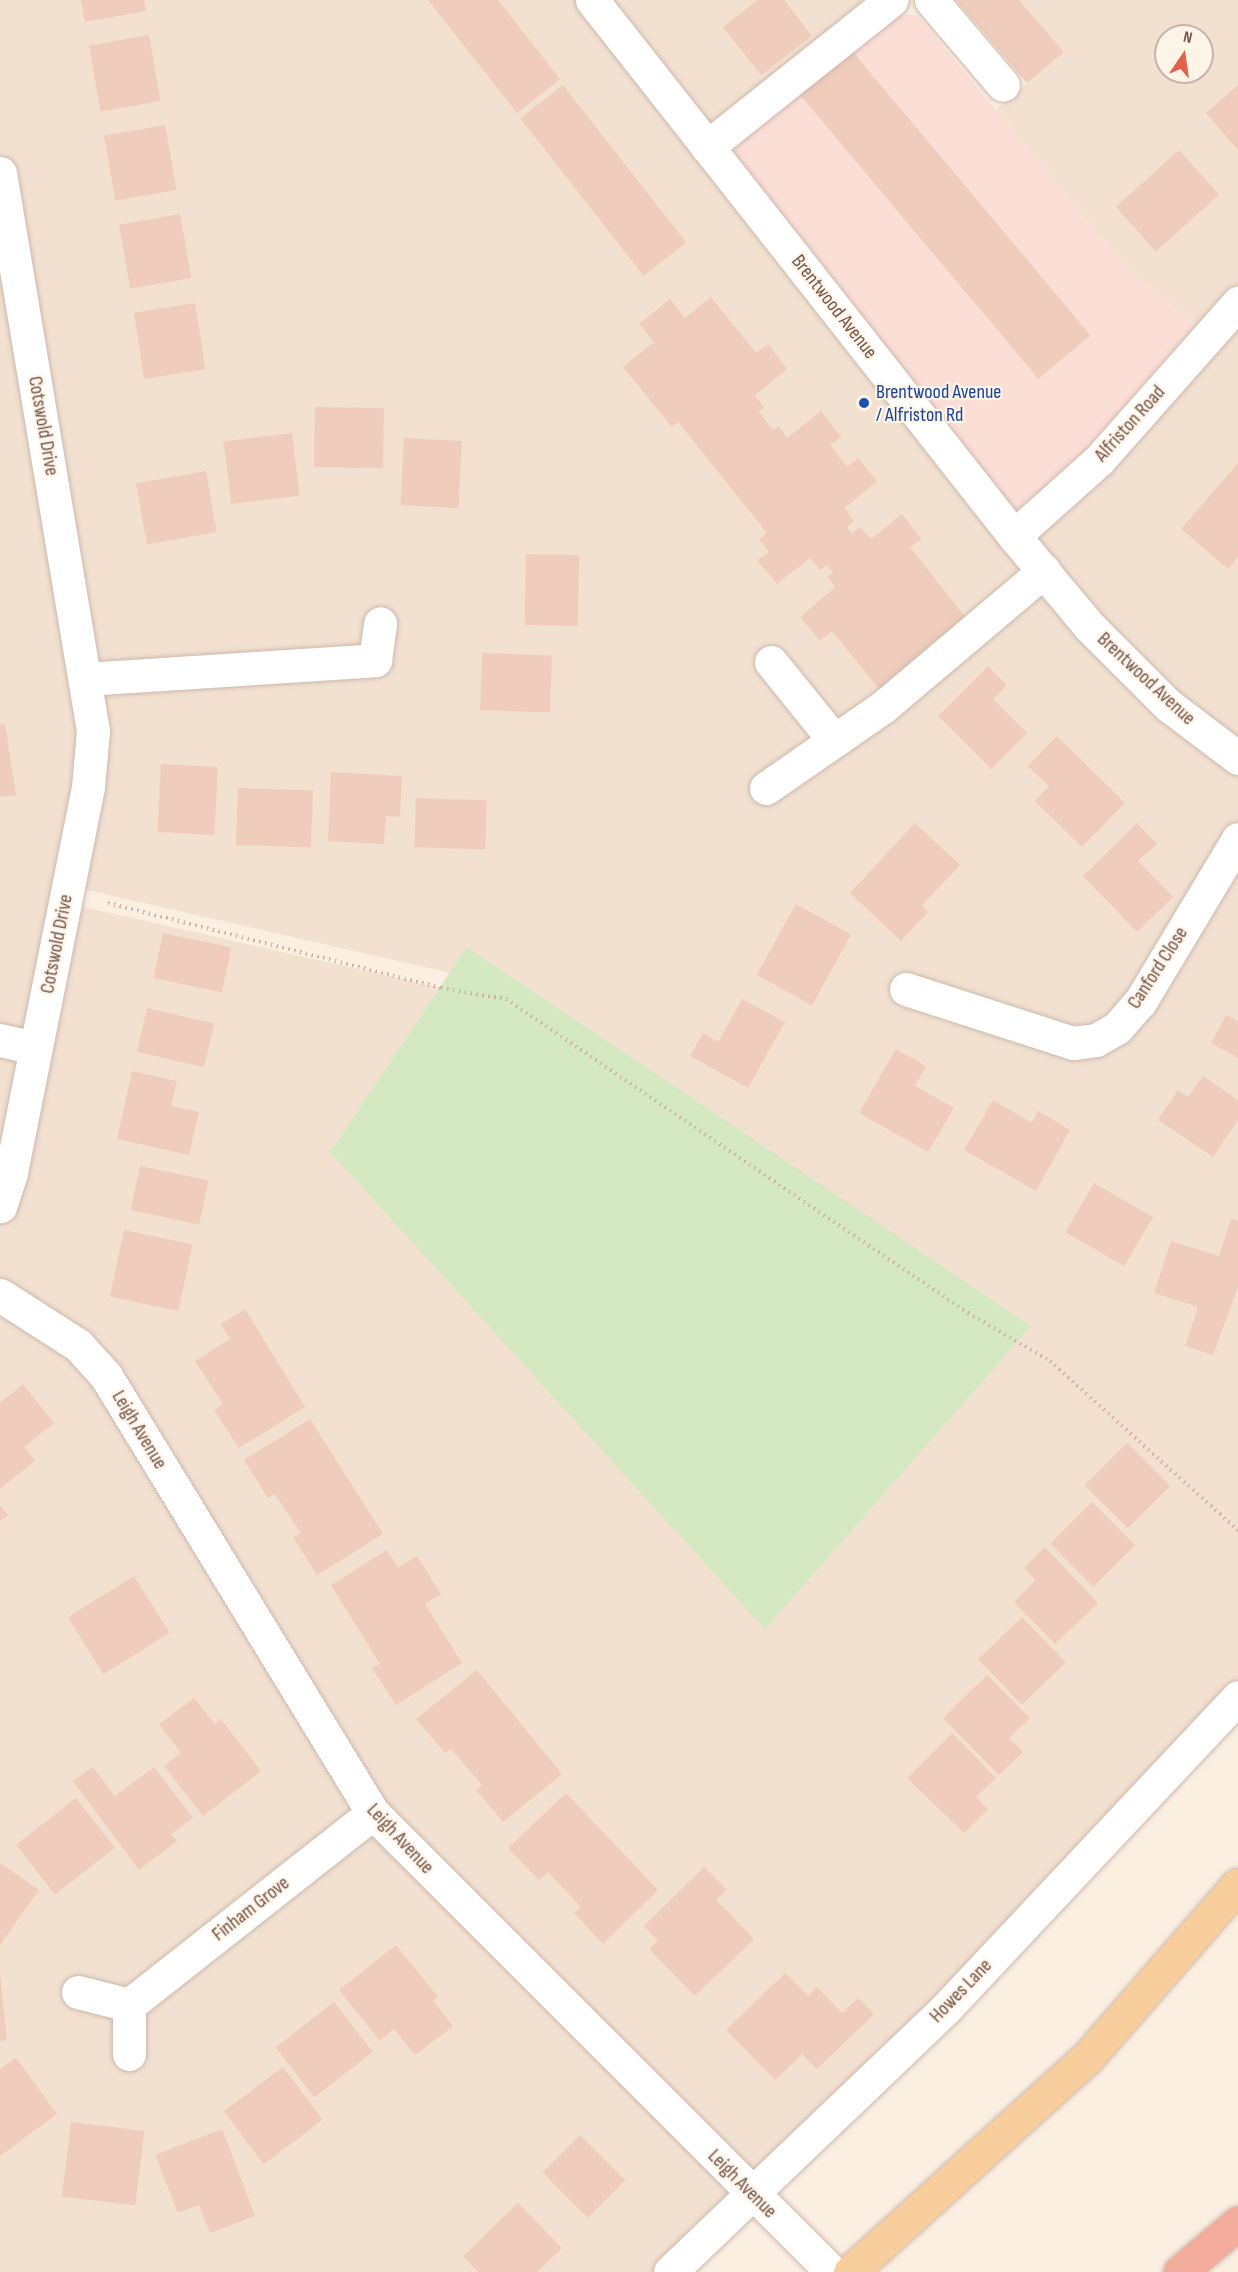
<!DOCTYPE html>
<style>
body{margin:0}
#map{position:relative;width:1238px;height:2272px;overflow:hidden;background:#fbefe2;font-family:"Sofia Sans Condensed",sans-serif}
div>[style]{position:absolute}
.residential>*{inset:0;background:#f2e1d1}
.commercial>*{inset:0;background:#fbded6}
.green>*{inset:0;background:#d4e8c1}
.building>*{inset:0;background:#efccbb;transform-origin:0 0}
.path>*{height:4px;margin-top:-2px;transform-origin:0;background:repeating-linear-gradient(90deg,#d4af9e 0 1.5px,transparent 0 6px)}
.roads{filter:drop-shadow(0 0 2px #ceb9ac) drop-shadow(0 0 2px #ceb9ac)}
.minor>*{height:33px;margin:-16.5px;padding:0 16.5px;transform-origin:16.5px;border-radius:16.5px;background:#fff}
.major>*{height:33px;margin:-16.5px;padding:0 16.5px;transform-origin:16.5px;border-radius:16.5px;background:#f8cf9c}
.highway>*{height:33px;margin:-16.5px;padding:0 16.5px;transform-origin:16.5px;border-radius:16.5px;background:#f3ab9b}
.dots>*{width:16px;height:16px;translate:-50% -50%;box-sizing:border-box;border:3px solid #fef4e8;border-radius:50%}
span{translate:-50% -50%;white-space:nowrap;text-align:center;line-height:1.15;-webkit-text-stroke:4.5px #fef4e8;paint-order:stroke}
.street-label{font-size:20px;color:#72554a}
.transit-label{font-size:20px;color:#164399}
.left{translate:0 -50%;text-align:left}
.north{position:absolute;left:1154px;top:24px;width:60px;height:60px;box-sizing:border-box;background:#fef4e8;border:2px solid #c6b4a9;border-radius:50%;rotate:13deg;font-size:16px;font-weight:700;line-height:24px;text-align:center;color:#72554a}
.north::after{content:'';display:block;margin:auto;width:21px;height:27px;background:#e1614b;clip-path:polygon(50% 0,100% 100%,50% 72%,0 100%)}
</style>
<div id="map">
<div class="residential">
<div style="clip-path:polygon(evenodd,0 0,592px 0,1014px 536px,1238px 758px,1238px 1697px,670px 2272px,0 2272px,0 0,69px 886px,451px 973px,468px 947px,766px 1628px,330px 1152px,441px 988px,66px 903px,69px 886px)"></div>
<div style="clip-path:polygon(605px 0,867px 0,707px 130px)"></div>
<div style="clip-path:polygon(evenodd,1019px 0,1238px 0,1238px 740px,1180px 696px,1097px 618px,1030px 536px,1200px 329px,1119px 259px,996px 110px,1063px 52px,1019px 0,1166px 36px,1202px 36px,1202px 72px,1166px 72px,1166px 36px)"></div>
</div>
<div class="commercial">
<div style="clip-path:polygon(899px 14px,917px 15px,1119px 259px,1200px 329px,1093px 451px,1017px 517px,726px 151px)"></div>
</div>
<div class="green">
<div style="clip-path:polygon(467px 947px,1031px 1326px,765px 1629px,330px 1152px)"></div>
</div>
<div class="building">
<div style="clip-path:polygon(81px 0,144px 0,146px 11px,85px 22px)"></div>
<div style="clip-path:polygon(428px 0,498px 0,560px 79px,517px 113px)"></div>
<div style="clip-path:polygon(758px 0,784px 0,812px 36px,761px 75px,723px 27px)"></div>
<div style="clip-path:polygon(956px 0,1019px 0,1064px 52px,1027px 83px)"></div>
<div style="left:149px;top:35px;width:67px;height:61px;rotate:80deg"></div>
<div style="left:852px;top:51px;width:371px;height:68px;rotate:50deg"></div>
<div style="left:563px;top:85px;width:200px;height:54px;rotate:52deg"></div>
<div style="clip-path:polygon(1238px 85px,1238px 150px,1206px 113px)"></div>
<div style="left:165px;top:125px;width:66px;height:62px;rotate:80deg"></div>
<div style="left:1179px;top:150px;width:60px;height:85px;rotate:48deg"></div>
<div style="left:180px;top:214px;width:65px;height:62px;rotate:80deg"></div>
<div style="clip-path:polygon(711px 297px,756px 353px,768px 344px,787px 369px,755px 395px,764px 407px,759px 412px,773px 430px,779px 426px,787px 438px,821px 411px,841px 437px,830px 445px,847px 467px,858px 458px,877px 481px,845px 508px,854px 521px,847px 527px,852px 533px,860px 527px,871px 539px,902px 514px,921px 539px,910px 547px,966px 618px,879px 689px,832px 631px,820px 641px,800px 617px,835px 587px,827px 577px,833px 572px,827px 565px,820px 570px,810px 558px,777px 584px,757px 560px,769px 552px,759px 540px,767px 533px,678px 422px,672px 427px,623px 367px,654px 342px,639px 324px,670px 299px,685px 318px)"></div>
<div style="left:195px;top:303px;width:67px;height:62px;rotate:81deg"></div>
<div style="left:315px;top:407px;width:69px;height:60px;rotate:1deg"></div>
<div style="left:292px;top:433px;width:63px;height:69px;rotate:83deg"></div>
<div style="left:404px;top:438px;width:58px;height:67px;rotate:3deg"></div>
<div style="clip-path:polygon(1238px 463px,1238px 557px,1228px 569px,1181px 529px)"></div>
<div style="left:206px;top:471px;width:62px;height:71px;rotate:80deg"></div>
<div style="left:526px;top:554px;width:53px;height:71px;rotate:1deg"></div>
<div style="left:482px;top:653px;width:70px;height:57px;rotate:2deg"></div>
<div style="clip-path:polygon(988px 666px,1007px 685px,993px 699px,1027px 733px,991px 769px,938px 716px)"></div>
<div style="clip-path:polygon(5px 724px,16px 795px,0 797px,0 725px)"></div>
<div style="clip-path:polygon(1057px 736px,1125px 803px,1082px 847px,1035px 801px,1049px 786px,1028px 766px)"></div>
<div style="left:161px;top:764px;width:57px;height:68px;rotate:3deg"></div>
<div style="clip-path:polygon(331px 772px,402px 776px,400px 817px,386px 816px,384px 844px,328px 841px)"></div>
<div style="left:238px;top:788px;width:75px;height:57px;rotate:2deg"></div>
<div style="left:416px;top:798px;width:71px;height:49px;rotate:2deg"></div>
<div style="clip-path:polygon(915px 823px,960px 865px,922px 905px,928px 912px,901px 941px,850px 893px)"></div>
<div style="clip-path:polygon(1137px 823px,1157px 844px,1138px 861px,1173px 897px,1137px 932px,1083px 876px)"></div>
<div style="left:796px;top:904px;width:63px;height:81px;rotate:29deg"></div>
<div style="left:163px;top:933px;width:70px;height:46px;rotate:12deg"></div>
<div style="clip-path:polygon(742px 999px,785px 1022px,748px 1088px,690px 1056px,703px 1033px,718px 1042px)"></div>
<div style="left:147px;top:1008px;width:69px;height:45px;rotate:13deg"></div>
<div style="clip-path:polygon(1226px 1015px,1238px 1021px,1238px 1058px,1211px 1043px)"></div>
<div style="clip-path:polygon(896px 1049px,926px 1066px,915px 1086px,954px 1108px,928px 1152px,859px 1113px)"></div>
<div style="clip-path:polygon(132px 1071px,177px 1081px,171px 1106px,199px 1112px,189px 1155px,117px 1139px)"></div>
<div style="clip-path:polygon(1203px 1076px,1238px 1100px,1238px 1120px,1213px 1157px,1158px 1120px,1178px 1090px,1188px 1097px)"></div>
<div style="clip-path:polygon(993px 1100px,1032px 1123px,1038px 1111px,1070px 1130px,1036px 1191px,964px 1150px)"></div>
<div style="left:140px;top:1166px;width:70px;height:45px;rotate:12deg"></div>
<div style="left:1094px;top:1183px;width:68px;height:57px;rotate:30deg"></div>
<div style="clip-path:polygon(1231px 1219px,1238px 1221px,1238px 1287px,1213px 1355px,1185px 1346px,1198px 1307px,1154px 1293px,1171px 1241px,1219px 1256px)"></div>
<div style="left:124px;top:1230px;width:70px;height:68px;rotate:12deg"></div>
<div style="clip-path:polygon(245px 1309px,305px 1407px,239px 1448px,214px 1410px,223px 1404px,195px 1361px,230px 1339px,221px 1324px)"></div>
<div style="clip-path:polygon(23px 1384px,54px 1423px,24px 1447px,35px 1461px,0 1489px,0 1403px)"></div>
<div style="clip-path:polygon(310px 1419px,383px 1534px,317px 1575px,293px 1537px,301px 1533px,275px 1494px,268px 1498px,244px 1460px)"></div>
<div style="left:1127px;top:1443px;width:61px;height:60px;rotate:45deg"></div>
<div style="left:1092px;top:1502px;width:61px;height:59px;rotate:45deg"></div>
<div style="clip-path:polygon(0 1505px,8px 1515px,0 1521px)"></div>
<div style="clip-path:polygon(1045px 1547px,1098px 1603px,1055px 1644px,1014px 1602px,1036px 1580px,1024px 1568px)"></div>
<div style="clip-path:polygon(387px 1550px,398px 1568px,417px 1556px,441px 1594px,425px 1604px,462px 1663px,396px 1705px,372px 1668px,380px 1664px,331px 1585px)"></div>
<div style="left:134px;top:1576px;width:67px;height:78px;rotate:58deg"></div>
<div style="left:1022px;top:1617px;width:63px;height:61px;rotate:46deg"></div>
<div style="clip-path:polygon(477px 1670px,562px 1774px,503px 1822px,476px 1790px,482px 1785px,451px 1749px,445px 1753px,416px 1719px)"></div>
<div style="clip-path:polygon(987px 1675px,1030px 1718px,1009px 1738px,1023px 1752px,999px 1775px,943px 1718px)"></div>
<div style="clip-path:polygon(194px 1698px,215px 1724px,221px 1719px,261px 1771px,203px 1816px,164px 1766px,181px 1753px,159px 1724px)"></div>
<div style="clip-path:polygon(952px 1733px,996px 1778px,976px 1797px,988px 1809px,964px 1833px,907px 1778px)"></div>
<div style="clip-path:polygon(93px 1767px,115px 1796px,154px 1767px,193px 1818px,171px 1834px,177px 1841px,139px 1870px,73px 1781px)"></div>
<div style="clip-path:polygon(566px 1793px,658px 1890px,603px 1944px,574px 1913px,581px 1907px,548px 1872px,539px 1880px,508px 1848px)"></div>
<div style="left:76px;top:1798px;width:63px;height:76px;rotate:52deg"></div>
<div style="clip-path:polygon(0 1863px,39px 1890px,0 1945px)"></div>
<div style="clip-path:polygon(704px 1867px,727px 1890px,716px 1900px,754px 1939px,695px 1996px,649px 1949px,658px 1941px,644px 1926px)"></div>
<div style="clip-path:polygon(396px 1945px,438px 1997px,433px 2001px,453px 2026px,415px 2055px,394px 2029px,380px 2041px,339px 1990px)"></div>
<div style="clip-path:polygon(0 1973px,7px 2040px,0 2041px)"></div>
<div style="clip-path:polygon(785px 1973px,808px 1996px,817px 1987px,842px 2013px,858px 1998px,874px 2014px,817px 2069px,802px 2054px,775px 2080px,726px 2030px)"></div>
<div style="left:334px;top:2002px;width:63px;height:74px;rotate:52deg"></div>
<div style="clip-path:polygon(16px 2058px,57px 2114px,0 2156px,0 2069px)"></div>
<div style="left:283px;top:2067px;width:66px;height:74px;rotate:53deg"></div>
<div style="left:71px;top:2122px;width:74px;height:75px;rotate:7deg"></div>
<div style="clip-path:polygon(222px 2129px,255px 2216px,210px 2233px,199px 2205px,178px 2213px,155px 2155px)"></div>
<div style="left:580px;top:2135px;width:64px;height:53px;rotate:45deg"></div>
<div style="clip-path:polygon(518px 2203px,562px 2248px,537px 2272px,478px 2272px,463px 2256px)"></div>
</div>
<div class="path">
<div style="left:108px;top:903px;width:344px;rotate:14.3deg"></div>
<div style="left:441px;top:988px;width:66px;rotate:9.6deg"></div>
<div style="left:506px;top:999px;width:559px;rotate:34.2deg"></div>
<div style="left:968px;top:1313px;width:95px;rotate:30.3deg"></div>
<div style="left:1050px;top:1361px;width:253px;rotate:42deg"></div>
</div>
<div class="roads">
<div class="minor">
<div style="left:592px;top:0;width:682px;rotate:51.79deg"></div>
<div style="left:1014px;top:536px;width:117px;rotate:50.2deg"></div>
<div style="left:1089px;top:626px;width:112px;rotate:45deg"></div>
<div style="left:1168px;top:705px;width:88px;rotate:37.1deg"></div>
<div style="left:931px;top:0;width:111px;rotate:49.7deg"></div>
<div style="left:707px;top:147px;width:236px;rotate:-38.6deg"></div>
<div style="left:0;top:173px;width:566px;rotate:80.54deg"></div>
<div style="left:93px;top:731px;width:56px;rotate:95.1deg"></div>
<div style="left:88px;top:787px;width:394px;rotate:101.3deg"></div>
<div style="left:11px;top:1173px;width:35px;rotate:108deg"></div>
<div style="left:1014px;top:536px;width:114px;rotate:-41.8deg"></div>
<div style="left:1099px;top:460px;width:210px;rotate:-48.5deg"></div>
<div style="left:771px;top:662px;width:100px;rotate:51.1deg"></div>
<div style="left:85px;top:679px;width:291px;rotate:-3.7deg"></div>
<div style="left:375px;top:660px;width:37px;rotate:-82deg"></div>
<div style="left:766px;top:788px;width:142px;rotate:-34.7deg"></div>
<div style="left:883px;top:707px;width:211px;rotate:-40.2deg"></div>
<div style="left:906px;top:989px;width:176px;rotate:17.9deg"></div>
<div style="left:1073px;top:1043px;width:23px;rotate:-7deg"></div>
<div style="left:1096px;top:1040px;width:24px;rotate:-30deg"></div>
<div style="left:1117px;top:1028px;width:35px;rotate:-49deg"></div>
<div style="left:1140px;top:1002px;width:190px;rotate:-59deg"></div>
<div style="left:0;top:1040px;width:36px;rotate:13deg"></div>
<div style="left:0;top:1295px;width:93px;rotate:32.7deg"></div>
<div style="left:78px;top:1345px;width:42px;rotate:47.9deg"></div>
<div style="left:106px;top:1376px;width:512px;rotate:58.58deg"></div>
<div style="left:373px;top:1813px;width:649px;rotate:45deg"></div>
<div style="left:78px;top:1992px;width:53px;rotate:14.3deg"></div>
<div style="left:129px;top:2005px;width:49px;rotate:90deg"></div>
<div style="left:129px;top:2005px;width:310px;rotate:-38.2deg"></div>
<div style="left:670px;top:2272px;width:383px;rotate:-43.7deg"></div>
<div style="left:947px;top:2007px;width:425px;rotate:-46.8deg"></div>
</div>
<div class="major">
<div style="left:850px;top:2272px;width:318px;rotate:-42.1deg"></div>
<div style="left:1086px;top:2059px;width:231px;rotate:-48.9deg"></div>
</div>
<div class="highway">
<div style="left:1180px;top:2272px;width:76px;rotate:-40.2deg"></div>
</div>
</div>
<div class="dots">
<div style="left:864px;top:403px;background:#1a4fb4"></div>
</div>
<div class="street-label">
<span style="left:834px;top:307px;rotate:52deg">Brentwood Avenue</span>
<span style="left:1130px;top:424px;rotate:-48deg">Alfriston Road</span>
<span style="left:43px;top:426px;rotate:80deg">Cotswold Drive</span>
<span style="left:1146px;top:679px;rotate:43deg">Brentwood Avenue</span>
<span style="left:57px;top:944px;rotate:-79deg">Cotswold Drive</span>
<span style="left:1158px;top:968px;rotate:-57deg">Canford Close</span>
<span style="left:139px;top:1430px;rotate:59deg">Leigh Avenue</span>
<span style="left:400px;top:1839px;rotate:47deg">Leigh Avenue</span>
<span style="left:251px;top:1909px;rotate:-38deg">Finham Grove</span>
<span style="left:961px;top:1991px;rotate:-46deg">Howes Lane</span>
<span style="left:742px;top:2184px;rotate:45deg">Leigh Avenue</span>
</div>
<div class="transit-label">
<span class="left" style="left:876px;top:404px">Brentwood Avenue<br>/ Alfriston Rd</span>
</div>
<div class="north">N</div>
</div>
